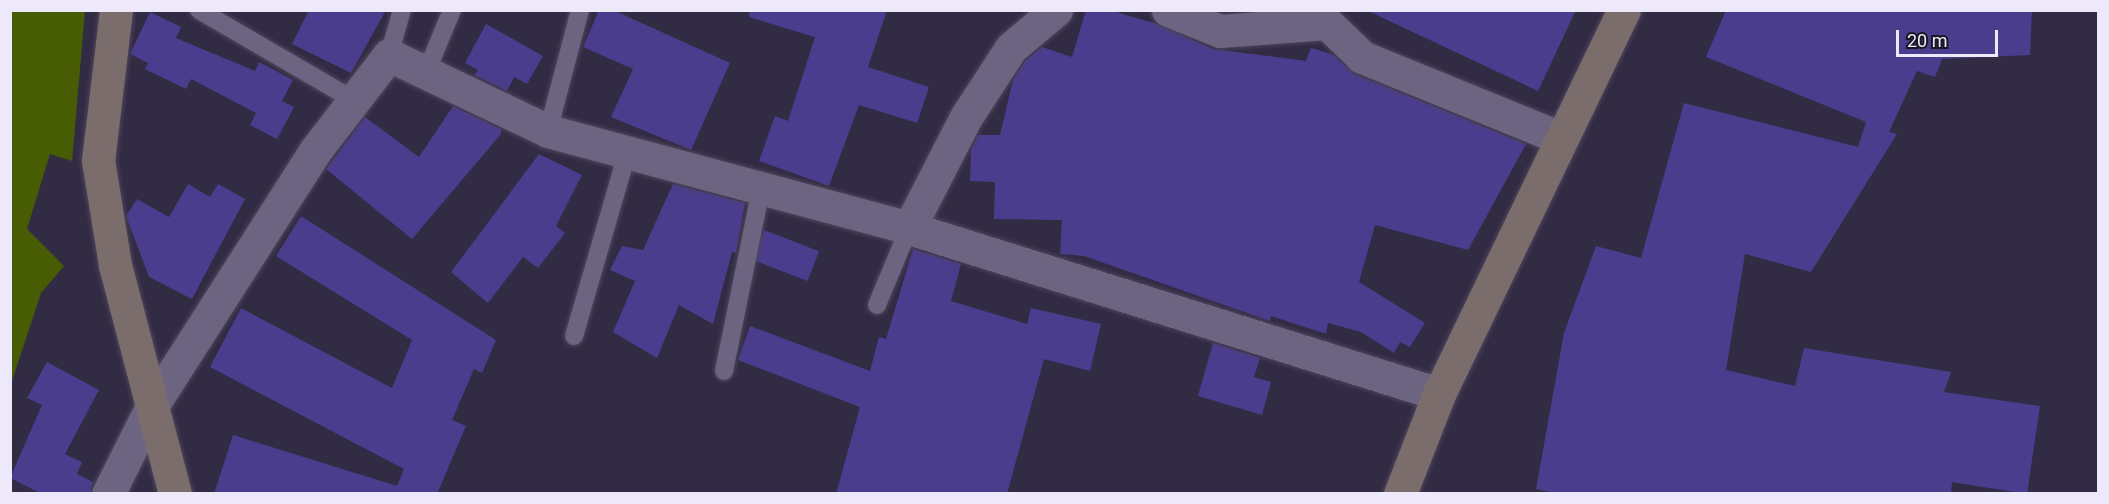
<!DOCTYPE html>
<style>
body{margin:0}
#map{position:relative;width:2109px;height:504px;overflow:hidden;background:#322b44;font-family:Roboto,sans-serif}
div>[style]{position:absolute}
.green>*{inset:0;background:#485d03}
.building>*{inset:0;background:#4b3d8d;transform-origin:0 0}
.roads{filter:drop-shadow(0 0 2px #4d465c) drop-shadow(0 0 2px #4d465c)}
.lane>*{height:18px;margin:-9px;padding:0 9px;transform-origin:9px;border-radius:9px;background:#6c6481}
.street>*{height:33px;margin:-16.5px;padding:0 16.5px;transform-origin:16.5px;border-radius:16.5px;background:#6c6481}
.secondary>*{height:33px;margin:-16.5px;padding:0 16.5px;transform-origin:16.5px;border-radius:16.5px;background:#7c6d6d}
span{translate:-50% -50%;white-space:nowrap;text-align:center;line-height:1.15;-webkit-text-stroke:4.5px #191621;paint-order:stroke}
.frame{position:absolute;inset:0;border:12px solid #ede9fa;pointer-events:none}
.scale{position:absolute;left:1896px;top:30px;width:102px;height:27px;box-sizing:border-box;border:3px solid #ede9fa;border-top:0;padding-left:8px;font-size:18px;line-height:21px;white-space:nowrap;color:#ede9fa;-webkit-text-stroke:4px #191621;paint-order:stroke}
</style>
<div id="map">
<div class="green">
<div style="clip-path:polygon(11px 10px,85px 11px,72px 161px,50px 154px,27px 229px,64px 266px,41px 293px,11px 384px)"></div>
</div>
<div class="building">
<div style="clip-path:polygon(309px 10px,386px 10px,351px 73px,292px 44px)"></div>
<div style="clip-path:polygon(599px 10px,613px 10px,730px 63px,691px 150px,611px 117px,633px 69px,583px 47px)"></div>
<div style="clip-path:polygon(750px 10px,887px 10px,868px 67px,929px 87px,917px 123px,859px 105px,829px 186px,759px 161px,775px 116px,788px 121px,815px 37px,749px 17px)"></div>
<div style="clip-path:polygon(1086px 10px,1109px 10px,1157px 24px,1213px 49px,1306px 61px,1311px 48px,1332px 54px,1355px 74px,1526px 144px,1468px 250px,1375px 225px,1359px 282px,1425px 323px,1410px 347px,1400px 342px,1394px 353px,1361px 332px,1328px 323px,1326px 334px,1271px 316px,1270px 321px,1084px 256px,1060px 254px,1062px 220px,994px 219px,995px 182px,970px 181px,971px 149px,978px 135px,1000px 135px,1013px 80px,1025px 61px,1042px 47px,1072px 57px)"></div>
<div style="clip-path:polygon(1366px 10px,1576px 10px,1538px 91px)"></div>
<div style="clip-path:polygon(1726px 10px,2032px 10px,2030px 55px,1942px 59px,1935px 77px,1917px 71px,1889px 132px,1897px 134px,1811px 272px,1745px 254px,1726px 370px,1795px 386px,1804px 348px,1951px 372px,1944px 392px,2040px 406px,2027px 494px,1952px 482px,1951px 494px,1559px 494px,1536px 489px,1564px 333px,1596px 246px,1641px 258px,1684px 103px,1858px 147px,1866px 122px,1706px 57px)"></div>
<div style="clip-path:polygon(150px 12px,181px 27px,176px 38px,255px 71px,259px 62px,293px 80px,282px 101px,294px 107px,277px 139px,250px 125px,256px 113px,191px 79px,186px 89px,145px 69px,148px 63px,130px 54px)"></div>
<div style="clip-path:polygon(486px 24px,543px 56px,527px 84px,514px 77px,507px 91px,474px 75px,478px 70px,465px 63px)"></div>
<div style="clip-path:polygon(453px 106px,501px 129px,501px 134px,412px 239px,326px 169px,365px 117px,419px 157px)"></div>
<div style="clip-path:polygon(539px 154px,582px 175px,556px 226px,565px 233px,538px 268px,523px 257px,488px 303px,451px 272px)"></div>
<div style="clip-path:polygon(188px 184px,210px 197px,218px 184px,245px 199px,192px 299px,149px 277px,126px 216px,137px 199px,169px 217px)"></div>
<div style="clip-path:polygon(673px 184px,745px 203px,736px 253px,732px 252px,713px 324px,679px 305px,657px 358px,613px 332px,635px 281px,610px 270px,622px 246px,643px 250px)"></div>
<div style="clip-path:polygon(301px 216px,496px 340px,482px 373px,474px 369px,452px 420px,466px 426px,437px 494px,214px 494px,233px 435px,397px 486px,404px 469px,210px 367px,241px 308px,392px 388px,412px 340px,276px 256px)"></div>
<div style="left:764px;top:230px;width:59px;height:32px;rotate:21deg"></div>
<div style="clip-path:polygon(913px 249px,961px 264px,951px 301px,1027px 324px,1031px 308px,1101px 324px,1090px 371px,1044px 359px,1007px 494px,836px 494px,860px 407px,738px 360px,750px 326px,870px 371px,879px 337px,886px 339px)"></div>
<div style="clip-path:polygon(1213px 343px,1260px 358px,1254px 377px,1271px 382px,1262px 415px,1198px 396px)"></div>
<div style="clip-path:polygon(47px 362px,99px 390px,65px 454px,82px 462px,77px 474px,93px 482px,90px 494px,42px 494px,10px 478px,42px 405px,27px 398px)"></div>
</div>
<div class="roads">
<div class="lane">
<div style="left:199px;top:10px;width:177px;rotate:30.2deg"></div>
<div style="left:389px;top:55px;width:47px;rotate:-73.9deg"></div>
<div style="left:426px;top:73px;width:68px;rotate:-67.6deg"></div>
<div style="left:548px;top:131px;width:125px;rotate:-75.2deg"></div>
<div style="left:877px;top:305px;width:83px;rotate:-67.4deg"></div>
<div style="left:574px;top:336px;width:191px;rotate:-73.8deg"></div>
<div style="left:724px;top:371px;width:186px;rotate:-78.5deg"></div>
</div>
<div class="street">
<div style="left:1168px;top:10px;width:56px;rotate:22deg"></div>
<div style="left:1220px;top:31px;width:107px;rotate:-4.3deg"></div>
<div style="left:1327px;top:23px;width:49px;rotate:44.2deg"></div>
<div style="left:1362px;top:57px;width:214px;rotate:22.2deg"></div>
<div style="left:909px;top:228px;width:125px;rotate:-62.8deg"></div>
<div style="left:966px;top:117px;width:82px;rotate:-56.9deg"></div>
<div style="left:1011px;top:48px;width:59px;rotate:-40.2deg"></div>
<div style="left:108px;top:494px;width:98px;rotate:-63.4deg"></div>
<div style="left:152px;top:406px;width:303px;rotate:-57.4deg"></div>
<div style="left:315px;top:151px;width:121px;rotate:-52.4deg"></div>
<div style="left:389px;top:55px;width:176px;rotate:25.5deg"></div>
<div style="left:548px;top:131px;width:374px;rotate:15deg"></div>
<div style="left:909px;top:228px;width:555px;rotate:17.39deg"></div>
</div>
<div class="secondary">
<div style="left:116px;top:10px;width:151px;rotate:96.8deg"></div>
<div style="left:98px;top:160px;width:106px;rotate:80.8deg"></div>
<div style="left:115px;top:265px;width:237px;rotate:75.3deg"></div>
<div style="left:1400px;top:494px;width:107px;rotate:-68.7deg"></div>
<div style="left:1439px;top:394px;width:426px;rotate:-64.3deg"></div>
</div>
</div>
<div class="frame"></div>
<div class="scale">20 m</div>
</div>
